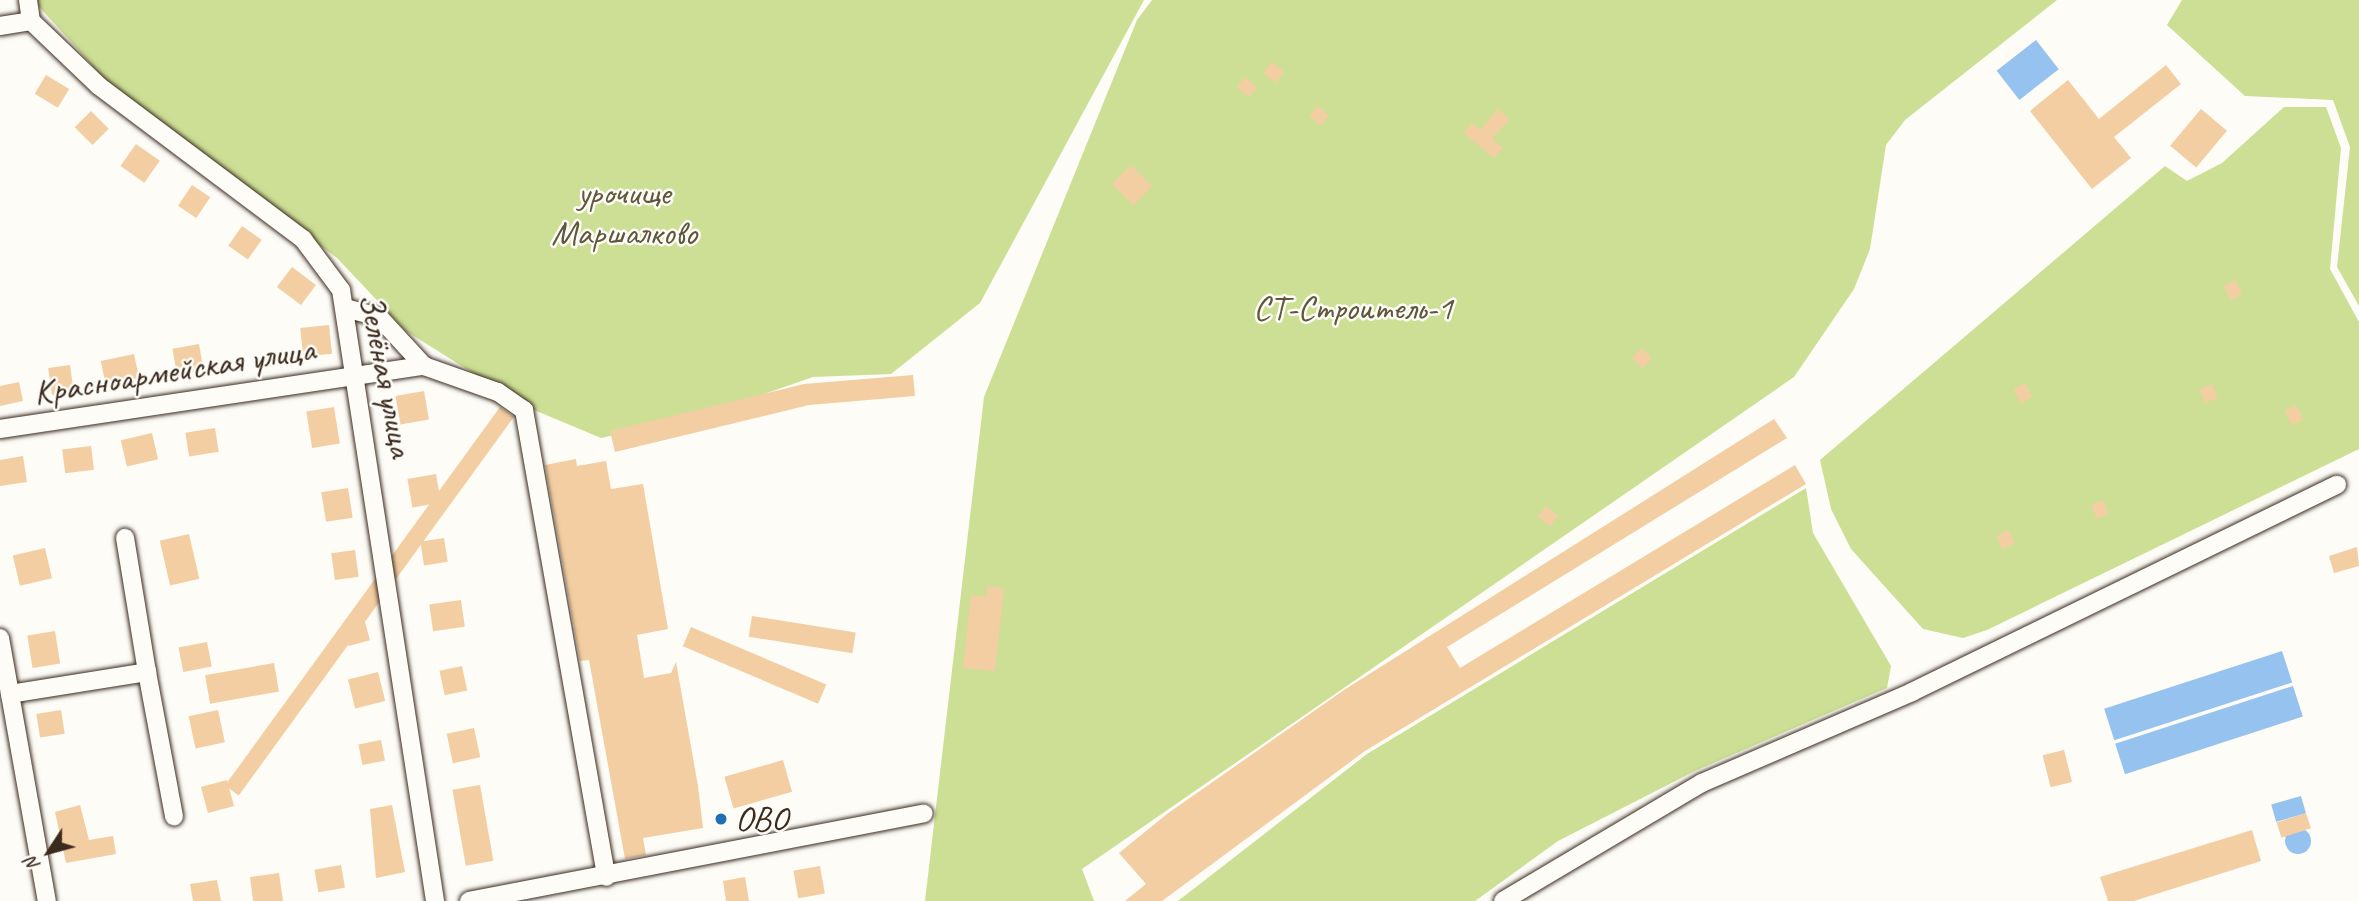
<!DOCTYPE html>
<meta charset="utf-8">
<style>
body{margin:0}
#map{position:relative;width:2359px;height:901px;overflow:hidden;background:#fdfcf7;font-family:Caveat,sans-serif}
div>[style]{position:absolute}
.green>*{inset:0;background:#ccdf94}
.water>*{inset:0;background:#95c2ef;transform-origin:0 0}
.round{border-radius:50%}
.building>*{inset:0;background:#f2cea2;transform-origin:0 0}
.roads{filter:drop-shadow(0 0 2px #3b2a1e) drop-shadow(0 0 2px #3b2a1e)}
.minor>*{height:18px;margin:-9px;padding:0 9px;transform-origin:9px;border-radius:9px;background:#fdfcf7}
.dots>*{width:19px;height:19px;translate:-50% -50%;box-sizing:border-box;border:4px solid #fdfcf7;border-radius:50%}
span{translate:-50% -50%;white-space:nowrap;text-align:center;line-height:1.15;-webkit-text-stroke:5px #fdfcf7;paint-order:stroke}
.park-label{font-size:35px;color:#5f573c}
.street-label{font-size:35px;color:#3b2a1e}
.poi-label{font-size:35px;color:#3b2a1e}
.left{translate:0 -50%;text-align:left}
.north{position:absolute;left:14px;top:817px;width:70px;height:70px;-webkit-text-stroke:5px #fdfcf7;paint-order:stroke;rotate:234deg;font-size:19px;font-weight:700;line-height:28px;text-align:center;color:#3b2a1e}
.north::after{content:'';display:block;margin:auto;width:24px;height:32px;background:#3b2a1e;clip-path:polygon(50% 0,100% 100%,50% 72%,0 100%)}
</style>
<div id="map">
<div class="green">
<div style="clip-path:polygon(33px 0,1144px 0,980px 303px,891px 374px,813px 377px,707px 414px,601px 438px,527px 407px,406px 331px,337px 258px,121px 97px)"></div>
<div style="clip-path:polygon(1152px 0,2057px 0,1905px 120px,1886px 145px,1870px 249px,1854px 289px,1794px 377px,1082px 869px,1094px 901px,925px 901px,984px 397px,1137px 20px)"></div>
<div style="clip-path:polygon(2182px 0,2359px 0,2359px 306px,2337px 267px,2350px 147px,2333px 100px,2245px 96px,2167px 25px)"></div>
<div style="clip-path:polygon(2284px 107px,2326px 107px,2341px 148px,2330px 269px,2359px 322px,2359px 449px,1987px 630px,1963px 638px,1923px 629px,1851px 549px,1831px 509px,1820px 460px,2165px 166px,2187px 181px,2222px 163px)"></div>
<div style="clip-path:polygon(1806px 488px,1813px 533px,1891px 666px,1887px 688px,1695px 771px,1558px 841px,1475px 901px,1178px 901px,1367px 754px)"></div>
</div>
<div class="water">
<div style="left:2036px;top:40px;width:37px;height:50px;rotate:52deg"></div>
<div style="left:2282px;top:651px;width:33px;height:187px;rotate:72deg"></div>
<div style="left:2293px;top:686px;width:32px;height:187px;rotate:72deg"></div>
<div style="left:2301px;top:796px;width:18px;height:31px;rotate:74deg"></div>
<div class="round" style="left:2285px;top:828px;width:26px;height:26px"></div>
</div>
<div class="building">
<div style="left:1272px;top:62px;width:16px;height:14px;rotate:40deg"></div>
<div style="clip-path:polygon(2166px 65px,2181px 84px,2114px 137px,2131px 158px,2092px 189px,2030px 111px,2068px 80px,2099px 119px)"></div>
<div style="left:46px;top:75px;width:27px;height:22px;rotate:31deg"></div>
<div style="left:1245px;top:77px;width:16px;height:13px;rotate:40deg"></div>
<div style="left:1318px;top:106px;width:15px;height:13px;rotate:42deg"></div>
<div style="clip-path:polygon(1498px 109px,1510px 119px,1492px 139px,1503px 148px,1494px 158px,1463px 133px,1472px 123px,1480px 130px)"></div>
<div style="left:2201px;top:109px;width:34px;height:48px;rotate:40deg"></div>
<div style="left:91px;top:111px;width:25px;height:23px;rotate:45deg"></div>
<div style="left:136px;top:144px;width:29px;height:27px;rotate:35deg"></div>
<div style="left:1131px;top:165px;width:30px;height:27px;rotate:45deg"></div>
<div style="left:192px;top:185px;width:22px;height:25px;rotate:34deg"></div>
<div style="left:242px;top:226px;width:24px;height:24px;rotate:35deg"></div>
<div style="left:292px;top:267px;width:30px;height:25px;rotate:37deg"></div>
<div style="left:2235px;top:280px;width:16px;height:13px;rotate:63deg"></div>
<div style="left:329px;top:325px;width:29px;height:29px;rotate:84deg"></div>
<div style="left:199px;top:344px;width:27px;height:27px;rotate:80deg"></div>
<div style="left:1641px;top:348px;width:15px;height:14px;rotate:42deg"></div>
<div style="left:134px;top:354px;width:25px;height:34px;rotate:78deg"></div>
<div style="left:70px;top:365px;width:27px;height:22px;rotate:82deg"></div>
<div style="clip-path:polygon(913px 375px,915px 396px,809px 405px,615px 452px,610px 431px,804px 384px)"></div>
<div style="clip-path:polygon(19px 382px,23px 401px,0 406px,0 386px)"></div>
<div style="left:2025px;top:383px;width:16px;height:13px;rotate:63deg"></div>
<div style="left:2212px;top:384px;width:15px;height:14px;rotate:67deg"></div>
<div style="left:424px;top:391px;width:29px;height:29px;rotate:80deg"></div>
<div style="left:2296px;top:405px;width:16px;height:13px;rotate:63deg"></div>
<div style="left:334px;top:407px;width:37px;height:28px;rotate:81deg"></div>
<div style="left:500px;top:407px;width:17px;height:468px;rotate:36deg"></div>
<div style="clip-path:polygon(1774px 419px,1787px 438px,1447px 647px,1460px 668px,1795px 465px,1806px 484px,1365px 751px,1162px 901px,1125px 901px,1146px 884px,1119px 853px,1167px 814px,1344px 690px)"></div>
<div style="left:215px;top:428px;width:24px;height:30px;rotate:81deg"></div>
<div style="left:152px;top:433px;width:27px;height:32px;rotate:77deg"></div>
<div style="left:91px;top:446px;width:24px;height:29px;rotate:83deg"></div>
<div style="clip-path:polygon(23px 456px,27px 482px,0 486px,0 460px)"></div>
<div style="clip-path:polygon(576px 459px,577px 466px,606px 461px,611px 489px,643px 484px,668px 629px,637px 635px,644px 678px,671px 673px,676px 662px,698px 786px,703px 828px,643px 838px,646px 855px,625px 859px,589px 660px,580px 661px,545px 465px)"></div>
<div style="left:436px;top:474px;width:29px;height:29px;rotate:80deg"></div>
<div style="left:348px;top:488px;width:30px;height:27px;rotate:81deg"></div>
<div style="left:2103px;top:500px;width:15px;height:13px;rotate:67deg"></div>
<div style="left:1546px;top:506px;width:16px;height:13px;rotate:40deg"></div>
<div style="left:2009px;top:530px;width:15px;height:14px;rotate:67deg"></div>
<div style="left:189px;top:534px;width:46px;height:30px;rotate:77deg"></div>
<div style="left:444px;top:538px;width:24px;height:24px;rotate:81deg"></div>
<div style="clip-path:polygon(2357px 547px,2359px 566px,2334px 573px,2329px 556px)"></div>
<div style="left:45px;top:548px;width:31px;height:33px;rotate:77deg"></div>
<div style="left:355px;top:550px;width:27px;height:24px;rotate:82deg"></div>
<div style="clip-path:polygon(987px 586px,1004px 588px,995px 671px,963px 668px,971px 595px,986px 597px)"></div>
<div style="left:461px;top:600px;width:27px;height:32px;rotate:82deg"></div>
<div style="left:752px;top:616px;width:105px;height:21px;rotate:9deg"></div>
<div style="left:364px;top:618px;width:23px;height:22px;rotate:75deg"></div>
<div style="left:691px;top:627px;width:147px;height:21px;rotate:23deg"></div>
<div style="left:55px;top:631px;width:33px;height:28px;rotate:81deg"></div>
<div style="left:207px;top:642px;width:25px;height:29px;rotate:79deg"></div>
<div style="left:274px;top:663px;width:29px;height:70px;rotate:80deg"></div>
<div style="left:462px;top:666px;width:25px;height:23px;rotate:78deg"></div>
<div style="left:378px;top:672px;width:30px;height:31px;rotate:76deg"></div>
<div style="left:61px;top:710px;width:24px;height:25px;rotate:81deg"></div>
<div style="left:218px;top:710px;width:33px;height:30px;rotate:78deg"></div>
<div style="left:474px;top:728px;width:30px;height:28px;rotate:78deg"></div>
<div style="left:381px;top:740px;width:21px;height:23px;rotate:79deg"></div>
<div style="left:2064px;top:750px;width:33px;height:22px;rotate:76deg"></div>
<div style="left:783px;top:760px;width:33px;height:61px;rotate:74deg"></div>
<div style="left:227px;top:780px;width:27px;height:27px;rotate:75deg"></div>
<div style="left:480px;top:785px;width:77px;height:28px;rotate:80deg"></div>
<div style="clip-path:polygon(80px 805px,89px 840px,113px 836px,116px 854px,66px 863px,55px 812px)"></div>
<div style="clip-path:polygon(392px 805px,405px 872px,376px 878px,370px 809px)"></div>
<div style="left:2306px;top:813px;width:16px;height:31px;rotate:72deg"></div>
<div style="clip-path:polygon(2252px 830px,2261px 861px,2134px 901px,2108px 901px,2100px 877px)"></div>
<div style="left:341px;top:865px;width:23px;height:27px;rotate:80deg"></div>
<div style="left:820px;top:866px;width:28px;height:27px;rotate:80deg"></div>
<div style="clip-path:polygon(279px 873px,283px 901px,253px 901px,250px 877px)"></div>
<div style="clip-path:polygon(745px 877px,749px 901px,726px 901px,723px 881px)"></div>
<div style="clip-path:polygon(217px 880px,221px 901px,193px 901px,190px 884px)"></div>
</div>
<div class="roads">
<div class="minor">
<div style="left:28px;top:0;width:21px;rotate:82deg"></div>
<div style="left:31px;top:21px;width:94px;rotate:43.7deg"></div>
<div style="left:99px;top:86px;width:255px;rotate:36.9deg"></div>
<div style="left:303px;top:239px;width:64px;rotate:53.3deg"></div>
<div style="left:341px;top:290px;width:618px;rotate:81.25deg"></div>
<div style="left:0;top:26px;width:31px;rotate:-9deg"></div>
<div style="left:345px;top:308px;width:35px;rotate:15deg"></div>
<div style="left:379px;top:317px;width:67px;rotate:47.4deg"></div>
<div style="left:0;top:429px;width:429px;rotate:-8.5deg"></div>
<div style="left:424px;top:366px;width:78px;rotate:19.4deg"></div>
<div style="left:498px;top:392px;width:32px;rotate:35deg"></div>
<div style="left:524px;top:410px;width:474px;rotate:80deg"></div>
<div style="left:0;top:638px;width:267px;rotate:79.9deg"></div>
<div style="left:147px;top:672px;width:147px;rotate:79.4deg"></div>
<div style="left:10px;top:694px;width:139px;rotate:-9.1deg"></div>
<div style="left:147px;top:672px;width:136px;rotate:-99.3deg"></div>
<div style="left:469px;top:901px;width:463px;rotate:-10.9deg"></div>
<div style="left:1503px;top:901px;width:231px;rotate:-30.7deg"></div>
<div style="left:1702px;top:783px;width:229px;rotate:-23.4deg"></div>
<div style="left:1912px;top:692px;width:473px;rotate:-26deg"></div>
</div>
</div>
<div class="dots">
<div style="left:721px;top:819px;background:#1f6fb2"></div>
</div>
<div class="park-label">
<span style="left:624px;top:213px">урочище<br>Маршалково</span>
<span style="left:1353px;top:308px">СТ-Строитель-1</span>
</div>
<div class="street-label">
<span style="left:174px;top:371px;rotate:-9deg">Красноармейская улица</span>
<span style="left:386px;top:375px;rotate:79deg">Зелёная улица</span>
</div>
<div class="poi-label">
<span class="left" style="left:735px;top:819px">ОВО</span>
</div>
<div class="north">N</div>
</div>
